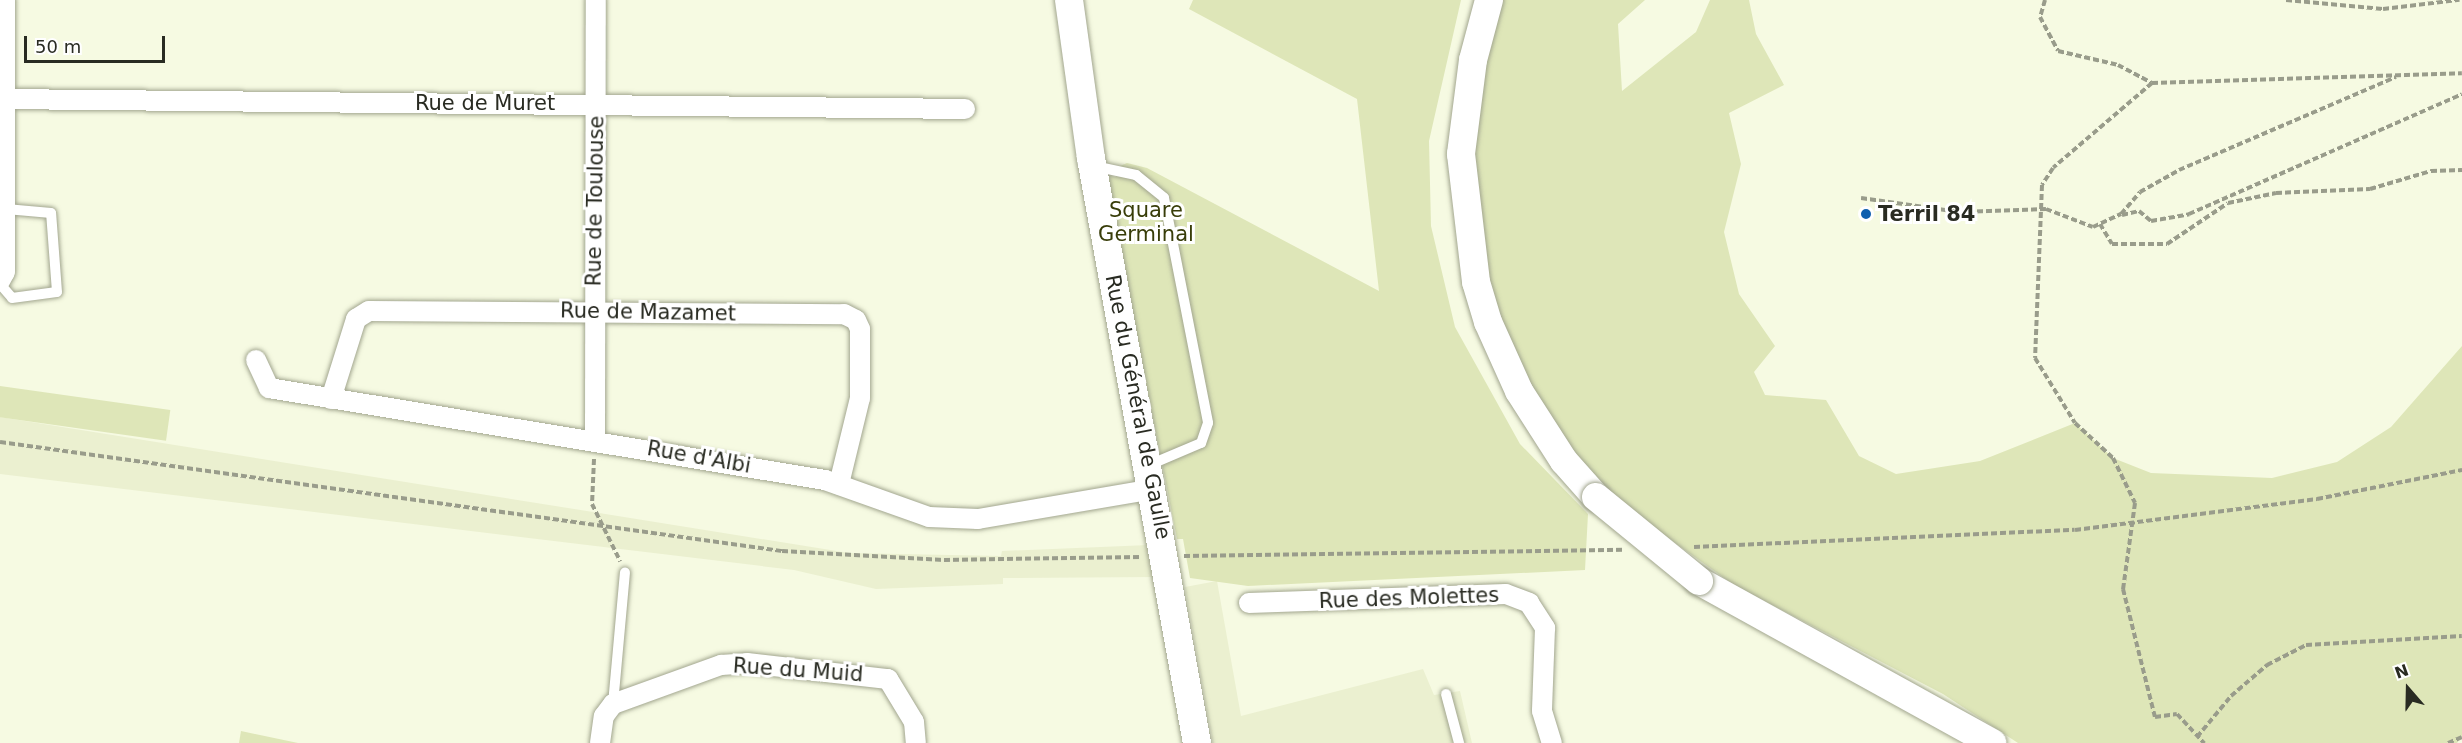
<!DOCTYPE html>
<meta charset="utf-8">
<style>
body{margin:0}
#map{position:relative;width:2462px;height:743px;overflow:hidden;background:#f6fae2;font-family:"DejaVu Sans",sans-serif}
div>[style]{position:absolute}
.built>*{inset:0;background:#ebf0d0}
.green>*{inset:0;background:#dee6b8;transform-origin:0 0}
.path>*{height:4px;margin-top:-2px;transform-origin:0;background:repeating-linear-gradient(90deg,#999c8b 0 6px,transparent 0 9px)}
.roads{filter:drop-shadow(0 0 2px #a2a68f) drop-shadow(0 0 2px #a2a68f)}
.lane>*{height:10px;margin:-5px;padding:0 5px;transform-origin:5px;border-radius:5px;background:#fff}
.street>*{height:20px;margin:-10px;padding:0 10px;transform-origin:10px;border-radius:10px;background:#fff}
.secondary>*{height:28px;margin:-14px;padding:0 14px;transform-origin:14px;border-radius:14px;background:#fff}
.bridges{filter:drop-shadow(0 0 2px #a2a68f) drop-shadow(0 0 2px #a2a68f)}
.secondary-bridge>*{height:28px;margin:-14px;padding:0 14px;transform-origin:14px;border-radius:14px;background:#fff}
.dots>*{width:16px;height:16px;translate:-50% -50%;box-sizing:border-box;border:3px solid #fff;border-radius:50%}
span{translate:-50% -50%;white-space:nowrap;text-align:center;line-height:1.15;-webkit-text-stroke:6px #fff;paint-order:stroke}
.street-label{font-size:21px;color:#292b22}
.park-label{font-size:21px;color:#383d09}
.poi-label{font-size:21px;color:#292b22;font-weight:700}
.left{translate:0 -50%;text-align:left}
.north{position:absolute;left:2378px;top:659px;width:60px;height:60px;-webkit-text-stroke:4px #fff;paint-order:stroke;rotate:340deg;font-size:16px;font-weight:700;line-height:24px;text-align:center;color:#292b22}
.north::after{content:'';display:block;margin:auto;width:21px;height:27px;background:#292b22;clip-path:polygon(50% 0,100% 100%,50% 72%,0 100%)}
.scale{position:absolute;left:24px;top:36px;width:141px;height:27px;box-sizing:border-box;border:3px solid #292b22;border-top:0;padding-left:8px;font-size:18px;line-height:21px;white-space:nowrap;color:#292b22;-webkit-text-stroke:4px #fff;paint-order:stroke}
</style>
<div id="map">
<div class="built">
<div style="clip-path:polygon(0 417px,849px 553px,1001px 556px,1002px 551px,1149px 545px,1154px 577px,1003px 578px,1003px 584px,876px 589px,794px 570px,0 474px)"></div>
<div style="clip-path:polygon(1217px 581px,1241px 716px,1423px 669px,1434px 695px,1460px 691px,1472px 743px,1213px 743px,1185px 587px)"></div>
</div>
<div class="green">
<div style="clip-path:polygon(1193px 0,1461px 0,1429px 141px,1431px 226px,1455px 327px,1520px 444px,1588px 514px,1585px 570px,1248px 586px,1190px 578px,1183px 539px,1177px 539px,1105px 175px,1116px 177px,1115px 168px,1127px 163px,1147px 168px,1379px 291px,1357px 99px,1189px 9px)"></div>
<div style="clip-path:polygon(1501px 0,1645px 0,1618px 24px,1622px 91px,1696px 32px,1710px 0,1749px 0,1756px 34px,1784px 85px,1729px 113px,1741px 164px,1724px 232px,1739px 294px,1775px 346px,1754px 372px,1765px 395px,1826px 400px,1859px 456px,1896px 474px,1980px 461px,2075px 423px,2113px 458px,2151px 473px,2272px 478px,2337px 462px,2391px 427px,2462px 346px,2462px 736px,2457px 743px,2018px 743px,1943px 694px,1734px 585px,1657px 530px,1605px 488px,1548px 420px,1504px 333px,1487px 281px,1472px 179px,1474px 111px)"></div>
<div style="left:0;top:386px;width:172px;height:31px;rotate:8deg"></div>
<div style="clip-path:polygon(241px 731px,298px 743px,239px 743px)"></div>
</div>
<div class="path">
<div style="left:2045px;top:0;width:18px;rotate:106deg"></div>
<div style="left:2040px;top:17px;width:38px;rotate:62deg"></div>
<div style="left:2058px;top:51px;width:62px;rotate:13.1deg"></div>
<div style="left:2118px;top:65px;width:38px;rotate:28deg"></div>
<div style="left:2152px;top:83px;width:310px;rotate:-1.8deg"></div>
<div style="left:2286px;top:0;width:97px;rotate:5.3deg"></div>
<div style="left:2383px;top:9px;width:77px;rotate:-6.8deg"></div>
<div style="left:2152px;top:83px;width:130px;rotate:139.4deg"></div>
<div style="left:2053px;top:168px;width:20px;rotate:123deg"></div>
<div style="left:2042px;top:185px;width:173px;rotate:92.3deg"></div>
<div style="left:2035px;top:358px;width:76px;rotate:58.4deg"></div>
<div style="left:2075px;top:423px;width:52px;rotate:42.6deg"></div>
<div style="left:2113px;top:458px;width:50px;rotate:63.9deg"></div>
<div style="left:2135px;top:503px;width:87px;rotate:97.9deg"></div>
<div style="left:2123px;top:589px;width:132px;rotate:76deg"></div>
<div style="left:2155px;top:717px;width:22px;rotate:-8deg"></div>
<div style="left:2177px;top:714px;width:40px;rotate:47deg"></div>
<div style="left:1861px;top:198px;width:99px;rotate:8.1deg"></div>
<div style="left:1959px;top:212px;width:87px;rotate:-2deg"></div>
<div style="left:2046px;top:209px;width:50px;rotate:21deg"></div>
<div style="left:2093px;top:227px;width:31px;rotate:-25deg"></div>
<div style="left:2121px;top:214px;width:29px;rotate:-49deg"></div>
<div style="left:2140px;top:192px;width:45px;rotate:-29.4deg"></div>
<div style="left:2179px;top:170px;width:236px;rotate:-23.2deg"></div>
<div style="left:2122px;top:215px;width:17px;rotate:-13deg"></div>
<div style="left:2139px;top:211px;width:16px;rotate:40deg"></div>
<div style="left:2151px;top:221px;width:39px;rotate:-10deg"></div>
<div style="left:2189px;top:214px;width:298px;rotate:-23.7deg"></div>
<div style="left:2100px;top:224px;width:23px;rotate:59deg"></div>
<div style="left:2112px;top:244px;width:55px"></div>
<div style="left:2167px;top:244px;width:73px;rotate:-33.9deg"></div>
<div style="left:2228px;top:203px;width:49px;rotate:-11.8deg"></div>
<div style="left:2276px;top:193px;width:94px;rotate:-2.4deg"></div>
<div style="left:2370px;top:189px;width:64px;rotate:-16.4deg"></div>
<div style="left:2431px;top:171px;width:31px;rotate:-2deg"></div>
<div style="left:0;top:442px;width:790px;rotate:7.94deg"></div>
<div style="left:782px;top:551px;width:162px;rotate:3.2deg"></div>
<div style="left:944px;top:560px;width:197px;rotate:-0.9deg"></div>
<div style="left:594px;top:459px;width:45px;rotate:92.5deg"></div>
<div style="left:592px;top:504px;width:64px;rotate:63.8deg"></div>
<div style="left:1694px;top:547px;width:381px;rotate:-2.6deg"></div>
<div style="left:2075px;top:530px;width:244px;rotate:-7.3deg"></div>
<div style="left:2317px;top:499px;width:148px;rotate:-11.3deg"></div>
<div style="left:1184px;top:556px;width:440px;rotate:-0.8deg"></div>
<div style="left:2197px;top:737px;width:53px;rotate:-50.3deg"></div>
<div style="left:2231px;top:696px;width:48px;rotate:-40.7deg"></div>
<div style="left:2267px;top:665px;width:44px;rotate:-27.1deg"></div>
<div style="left:2306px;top:645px;width:156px;rotate:-3.3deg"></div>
<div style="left:2448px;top:743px;width:15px;rotate:-23deg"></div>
</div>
<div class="roads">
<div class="lane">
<div style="left:1094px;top:166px;width:43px;rotate:12.1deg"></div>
<div style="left:1136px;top:175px;width:36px;rotate:39deg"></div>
<div style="left:1164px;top:198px;width:229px;rotate:78.9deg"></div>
<div style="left:1208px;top:423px;width:21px;rotate:109deg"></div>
<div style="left:1201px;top:443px;width:56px;rotate:157.1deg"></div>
<div style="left:0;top:284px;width:18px;rotate:49deg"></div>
<div style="left:12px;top:298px;width:45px;rotate:-7.6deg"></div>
<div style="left:57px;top:292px;width:79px;rotate:-94.3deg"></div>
<div style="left:51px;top:213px;width:45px;rotate:-174.9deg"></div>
<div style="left:1446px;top:694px;width:51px;rotate:75.1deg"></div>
<div style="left:613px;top:704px;width:132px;rotate:-84.8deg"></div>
</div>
<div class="street">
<div style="left:0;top:99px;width:965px;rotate:0.59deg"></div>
<div style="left:0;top:281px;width:10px;rotate:-61deg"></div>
<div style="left:5px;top:272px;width:272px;rotate:-90deg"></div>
<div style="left:256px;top:360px;width:31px;rotate:65deg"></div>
<div style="left:269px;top:388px;width:564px;rotate:9.4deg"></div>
<div style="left:825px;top:480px;width:110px;rotate:19.6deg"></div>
<div style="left:929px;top:517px;width:49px;rotate:2.3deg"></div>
<div style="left:978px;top:519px;width:179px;rotate:-9.7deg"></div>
<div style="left:331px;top:399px;width:84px;rotate:-72.6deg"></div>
<div style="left:356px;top:319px;width:15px;rotate:-32deg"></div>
<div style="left:369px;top:311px;width:475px;rotate:0.4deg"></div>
<div style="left:844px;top:314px;width:13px;rotate:27deg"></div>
<div style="left:856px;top:320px;width:10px;rotate:66deg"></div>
<div style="left:860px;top:329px;width:69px;rotate:90deg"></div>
<div style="left:860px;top:398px;width:89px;rotate:103.7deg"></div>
<div style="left:595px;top:439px;width:439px;rotate:-89.9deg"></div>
<div style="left:1249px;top:603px;width:257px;rotate:-2deg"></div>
<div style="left:1506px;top:594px;width:25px;rotate:21deg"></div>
<div style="left:1529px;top:603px;width:30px;rotate:57deg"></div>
<div style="left:1545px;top:628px;width:83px;rotate:92.1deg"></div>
<div style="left:1542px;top:711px;width:34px;rotate:73deg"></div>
<div style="left:600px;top:743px;width:27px;rotate:-82deg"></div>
<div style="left:604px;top:716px;width:15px;rotate:-53deg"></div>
<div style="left:613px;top:704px;width:115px;rotate:-19.9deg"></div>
<div style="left:721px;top:665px;width:26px;rotate:-4deg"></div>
<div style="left:747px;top:663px;width:142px;rotate:6.5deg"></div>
<div style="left:888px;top:679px;width:50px;rotate:58.8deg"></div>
<div style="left:914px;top:722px;width:21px;rotate:85deg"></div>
</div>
<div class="secondary">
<div style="left:1069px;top:0;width:160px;rotate:82.1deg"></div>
<div style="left:1091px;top:158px;width:595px;rotate:79.73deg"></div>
<div style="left:1489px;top:0;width:62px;rotate:104.9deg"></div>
<div style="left:1473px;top:60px;width:95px;rotate:97.3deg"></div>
<div style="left:1461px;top:154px;width:129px;rotate:83.3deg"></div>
<div style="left:1476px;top:282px;width:42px;rotate:73.3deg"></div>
<div style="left:1488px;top:322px;width:76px;rotate:65.8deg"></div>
<div style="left:1519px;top:391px;width:83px;rotate:57.3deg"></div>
<div style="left:1564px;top:461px;width:48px;rotate:48.4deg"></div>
<div style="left:1699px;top:581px;width:335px;rotate:28.9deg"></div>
</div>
</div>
<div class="bridges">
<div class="secondary-bridge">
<div style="left:1596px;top:497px;width:133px;rotate:39.2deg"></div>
</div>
</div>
<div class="dots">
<div style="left:1866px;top:214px;background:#0e5fae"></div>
</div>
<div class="street-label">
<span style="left:485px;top:103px">Rue de Muret</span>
<span style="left:595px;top:201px;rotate:-89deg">Rue de Toulouse</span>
<span style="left:648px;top:312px;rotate:1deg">Rue de Mazamet</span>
<span style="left:1138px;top:407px;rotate:79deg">Rue du Général de Gaulle</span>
<span style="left:699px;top:457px;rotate:10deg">Rue d'Albi</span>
<span style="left:1409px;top:598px;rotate:-2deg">Rue des Molettes</span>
<span style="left:798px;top:670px;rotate:4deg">Rue du Muid</span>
</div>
<div class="park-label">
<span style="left:1146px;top:222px">Square<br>Germinal</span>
</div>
<div class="poi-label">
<span class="left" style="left:1878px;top:214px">Terril 84</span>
</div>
<div class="north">N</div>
<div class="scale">50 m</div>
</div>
